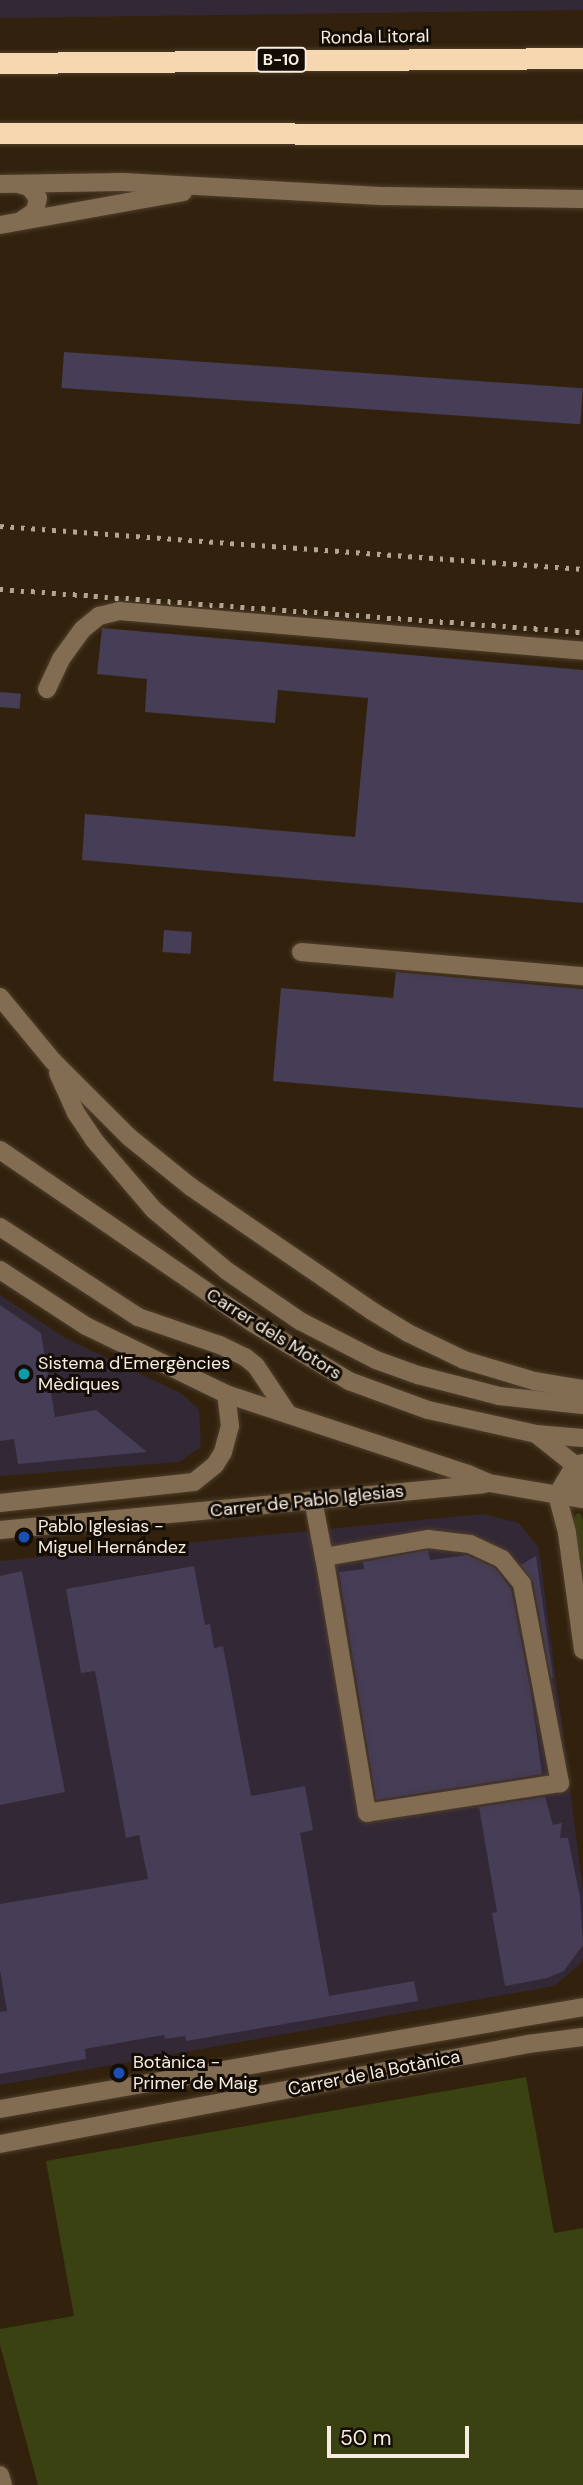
<!DOCTYPE html>
<meta charset="utf-8">
<style>
body{margin:0}
#map{position:relative;width:583px;height:2485px;overflow:hidden;background:#32220d;font-family:"DM Sans",sans-serif}
div>[style]{position:absolute}
.industrial>*{inset:0;background:#332836}
.green>*{inset:0;background:#3b4211}
.building>*{inset:0;background:#463d56;transform-origin:0 0}
.roads{filter:drop-shadow(0 0 2px #4e3e2b) drop-shadow(0 0 2px #4e3e2b)}
.minor>*{height:18px;margin:-9px;padding:0 9px;transform-origin:9px;border-radius:9px;background:#826d53}
.highway>*{height:21px;margin:-10.5px;padding:0 10.5px;transform-origin:10.5px;border-radius:10.5px;background:#f7d7b0}
.rail>*{height:5px;margin-top:-2.5px;transform-origin:0;background:repeating-linear-gradient(90deg,#b2a595 0 3.5px,transparent 0 10.5px)}
.dots>*{width:19px;height:19px;translate:-50% -50%;box-sizing:border-box;border:4px solid #140d05;border-radius:50%}
span{translate:-50% -50%;white-space:nowrap;text-align:center;line-height:1.15;-webkit-text-stroke:6px #140d05;paint-order:stroke}
.shield-label span{padding:2px 5px;background:#140d05;border:2px solid;border-radius:5px;-webkit-text-stroke-width:0}
.shield-label{font-size:16px;color:#f8ede0;font-weight:700}
.street-label{font-size:18px;color:#f8ede0}
.poi-label{font-size:18px;color:#f8ede0}
.left{translate:0 -50%;text-align:left}
.scale{position:absolute;left:327px;top:2426px;width:142px;height:32px;box-sizing:border-box;border:4px solid #f8ede0;border-top:0;padding-left:9px;font-size:21px;line-height:24px;white-space:nowrap;color:#f8ede0;-webkit-text-stroke:5px #140d05;paint-order:stroke}
</style>
<div id="map">
<div class="industrial">
<div style="clip-path:polygon(0 0,583px 0,583px 10px,0 18px)"></div>
<div style="clip-path:polygon(0 1295px,65px 1338px,182px 1394px,199px 1410px,201px 1447px,179px 1462px,0 1476px)"></div>
<div style="clip-path:polygon(483px 1514px,519px 1523px,539px 1548px,583px 1890px,583px 1959px,580px 1964px,554px 1986px,0 2085px,0 1561px)"></div>
</div>
<div class="green">
<div style="clip-path:polygon(577px 1513px,581px 1514px,583px 1521px,583px 1592px,573px 1520px)"></div>
<div style="clip-path:polygon(526px 2077px,554px 2233px,583px 2228px,583px 2485px,38px 2485px,0 2345px,0 2329px,74px 2316px,46px 2161px)"></div>
</div>
<div class="building">
<div style="left:64px;top:352px;width:520px;height:36px;rotate:4deg"></div>
<div style="clip-path:polygon(102px 628px,583px 670px,583px 903px,82px 860px,85px 814px,355px 837px,368px 698px,278px 690px,275px 723px,145px 712px,147px 679px,97px 674px)"></div>
<div style="left:0;top:692px;width:21px;height:15px;rotate:5deg"></div>
<div style="left:164px;top:930px;width:28px;height:22px;rotate:4deg"></div>
<div style="clip-path:polygon(396px 972px,583px 989px,583px 1108px,273px 1081px,281px 988px,393px 998px)"></div>
<div style="clip-path:polygon(0 1305px,41px 1333px,55px 1417px,96px 1410px,147px 1452px,18px 1464px,14px 1439px,0 1441px)"></div>
<div style="clip-path:polygon(428px 1550px,430px 1560px,467px 1555px,495px 1568px,511px 1589px,531px 1693px,542px 1774px,376px 1800px,339px 1572px,364px 1569px,363px 1562px)"></div>
<div style="clip-path:polygon(536px 1556px,553px 1677px,551px 1678px,533px 1582px,521px 1565px)"></div>
<div style="clip-path:polygon(194px 1566px,205px 1625px,210px 1624px,214px 1648px,223px 1646px,251px 1796px,305px 1786px,313px 1830px,300px 1833px,329px 1996px,414px 1981px,418px 2001px,186px 2041px,185px 2036px,165px 2039px,164px 2035px,135px 2040px,85px 2049px,86px 2059px,0 2074px,0 2012px,7px 2011px,0 1970px,0 1904px,148px 1879px,139px 1835px,126px 1838px,95px 1671px,81px 1673px,66px 1589px)"></div>
<div style="clip-path:polygon(22px 1571px,65px 1792px,0 1805px,0 1576px)"></div>
<div style="clip-path:polygon(545px 1797px,553px 1825px,562px 1823px,560px 1838px,568px 1838px,580px 1897px,583px 1945px,564px 1971px,547px 1978px,505px 1986px,492px 1913px,497px 1912px,479px 1807px)"></div>
</div>
<div class="roads">
<div class="minor">
<div style="left:0;top:184px;width:123px;rotate:-0.9deg"></div>
<div style="left:123px;top:182px;width:262px;rotate:3.1deg"></div>
<div style="left:385px;top:196px;width:198px;rotate:0.9deg"></div>
<div style="left:18px;top:184px;width:11px;rotate:15deg"></div>
<div style="left:29px;top:187px;width:14px;rotate:51deg"></div>
<div style="left:38px;top:198px;width:13px;rotate:103deg"></div>
<div style="left:35px;top:211px;width:16px;rotate:145deg"></div>
<div style="left:0;top:225px;width:186px;rotate:-10.2deg"></div>
<div style="left:47px;top:689px;width:33px;rotate:-65deg"></div>
<div style="left:61px;top:659px;width:37px;rotate:-54deg"></div>
<div style="left:83px;top:629px;width:21px;rotate:-39deg"></div>
<div style="left:99px;top:616px;width:21px;rotate:-14deg"></div>
<div style="left:119px;top:611px;width:466px;rotate:4.9deg"></div>
<div style="left:301px;top:952px;width:283px;rotate:4.9deg"></div>
<div style="left:0;top:997px;width:83px;rotate:50.4deg"></div>
<div style="left:53px;top:1061px;width:107px;rotate:45deg"></div>
<div style="left:129px;top:1137px;width:80px;rotate:38.9deg"></div>
<div style="left:191px;top:1187px;width:219px;rotate:34.4deg"></div>
<div style="left:372px;top:1311px;width:42px;rotate:31.4deg"></div>
<div style="left:408px;top:1333px;width:62px;rotate:25.7deg"></div>
<div style="left:464px;top:1360px;width:73px;rotate:16.7deg"></div>
<div style="left:534px;top:1381px;width:50px;rotate:9.3deg"></div>
<div style="left:58px;top:1073px;width:44px;rotate:65.8deg"></div>
<div style="left:76px;top:1113px;width:32px;rotate:56deg"></div>
<div style="left:94px;top:1140px;width:92px;rotate:49.4deg"></div>
<div style="left:154px;top:1210px;width:95px;rotate:39.9deg"></div>
<div style="left:227px;top:1271px;width:88px;rotate:34.4deg"></div>
<div style="left:300px;top:1321px;width:85px;rotate:27.2deg"></div>
<div style="left:376px;top:1360px;width:45px;rotate:19.7deg"></div>
<div style="left:418px;top:1375px;width:84px;rotate:14.5deg"></div>
<div style="left:499px;top:1396px;width:84px;rotate:6.1deg"></div>
<div style="left:0;top:1150px;width:304px;rotate:34.4deg"></div>
<div style="left:251px;top:1322px;width:114px;rotate:31deg"></div>
<div style="left:349px;top:1381px;width:84px;rotate:20.2deg"></div>
<div style="left:428px;top:1410px;width:111px;rotate:12.5deg"></div>
<div style="left:536px;top:1434px;width:47px;rotate:4.9deg"></div>
<div style="left:0;top:1227px;width:165px;rotate:33.1deg"></div>
<div style="left:138px;top:1317px;width:87px;rotate:18.9deg"></div>
<div style="left:220px;top:1345px;width:28px;rotate:26deg"></div>
<div style="left:245px;top:1357px;width:14px;rotate:39deg"></div>
<div style="left:256px;top:1366px;width:58px;rotate:56.3deg"></div>
<div style="left:0;top:1270px;width:103px;rotate:33.1deg"></div>
<div style="left:86px;top:1326px;width:156px;rotate:25.9deg"></div>
<div style="left:226px;top:1394px;width:255px;rotate:18.3deg"></div>
<div style="left:468px;top:1474px;width:23px;rotate:23deg"></div>
<div style="left:489px;top:1483px;width:95px;rotate:9.7deg"></div>
<div style="left:536px;top:1434px;width:50px;rotate:38.5deg"></div>
<div style="left:575px;top:1465px;width:31px;rotate:75deg"></div>
<div style="left:583px;top:1463px;width:8px;rotate:166deg"></div>
<div style="left:575px;top:1465px;width:35px;rotate:121deg"></div>
<div style="left:557px;top:1495px;width:39px;rotate:75deg"></div>
<div style="left:567px;top:1533px;width:118px;rotate:82.2deg"></div>
<div style="left:313px;top:1500px;width:58px;rotate:79.1deg"></div>
<div style="left:0;top:1503px;width:195px;rotate:-6.2deg"></div>
<div style="left:194px;top:1482px;width:27px;rotate:-39deg"></div>
<div style="left:215px;top:1465px;width:15px;rotate:-58deg"></div>
<div style="left:223px;top:1452px;width:27px;rotate:-75deg"></div>
<div style="left:230px;top:1426px;width:32px;rotate:-97deg"></div>
<div style="left:0;top:1530px;width:486px;rotate:-5.4deg"></div>
<div style="left:428px;top:1539px;width:42px;rotate:6.8deg"></div>
<div style="left:470px;top:1544px;width:35px;rotate:25deg"></div>
<div style="left:502px;top:1559px;width:32px;rotate:51deg"></div>
<div style="left:522px;top:1584px;width:203px;rotate:79.2deg"></div>
<div style="left:560px;top:1783px;width:195px;rotate:171.2deg"></div>
<div style="left:367px;top:1813px;width:260px;rotate:-99.5deg"></div>
<div style="left:324px;top:1557px;width:106px;rotate:-9.8deg"></div>
<div style="left:0;top:2109px;width:592px;rotate:-9.92deg"></div>
<div style="left:0;top:2144px;width:537px;rotate:-10.72deg"></div>
<div style="left:528px;top:2044px;width:55px;rotate:-7.3deg"></div>
<div style="left:0;top:2475px;width:10px;rotate:73deg"></div>
</div>
<div class="highway">
<div style="left:0;top:63px;width:583px;rotate:-0.49deg"></div>
<div style="left:0;top:133px;width:583px;rotate:0.1deg"></div>
</div>
</div>
<div class="rail">
<div style="left:0;top:526px;width:585px;rotate:4.22deg"></div>
<div style="left:0;top:589px;width:585px;rotate:4.22deg"></div>
</div>
<div class="dots">
<div style="left:24px;top:1374px;background:#0f9aa8"></div>
<div style="left:24px;top:1537px;background:#1a4fb4"></div>
<div style="left:119px;top:2073px;background:#1a4fb4"></div>
</div>
<div class="shield-label">
<span style="left:281px;top:60px">B-10</span>
</div>
<div class="street-label">
<span style="left:375px;top:37px;rotate:-1deg">Ronda Litoral</span>
<span style="left:274px;top:1334px;rotate:32deg">Carrer dels Motors</span>
<span style="left:307px;top:1501px;rotate:-6deg">Carrer de Pablo Iglesias</span>
<span style="left:374px;top:2073px;rotate:-11deg">Carrer de la Botànica</span>
</div>
<div class="poi-label">
<span class="left" style="left:38px;top:1374px">Sistema d'Emergències<br>Mèdiques</span>
<span class="left" style="left:38px;top:1537px">Pablo Iglesias -<br>Miguel Hernández</span>
<span class="left" style="left:133px;top:2073px">Botànica -<br>Primer de Maig</span>
</div>
<div class="scale">50 m</div>
</div>
